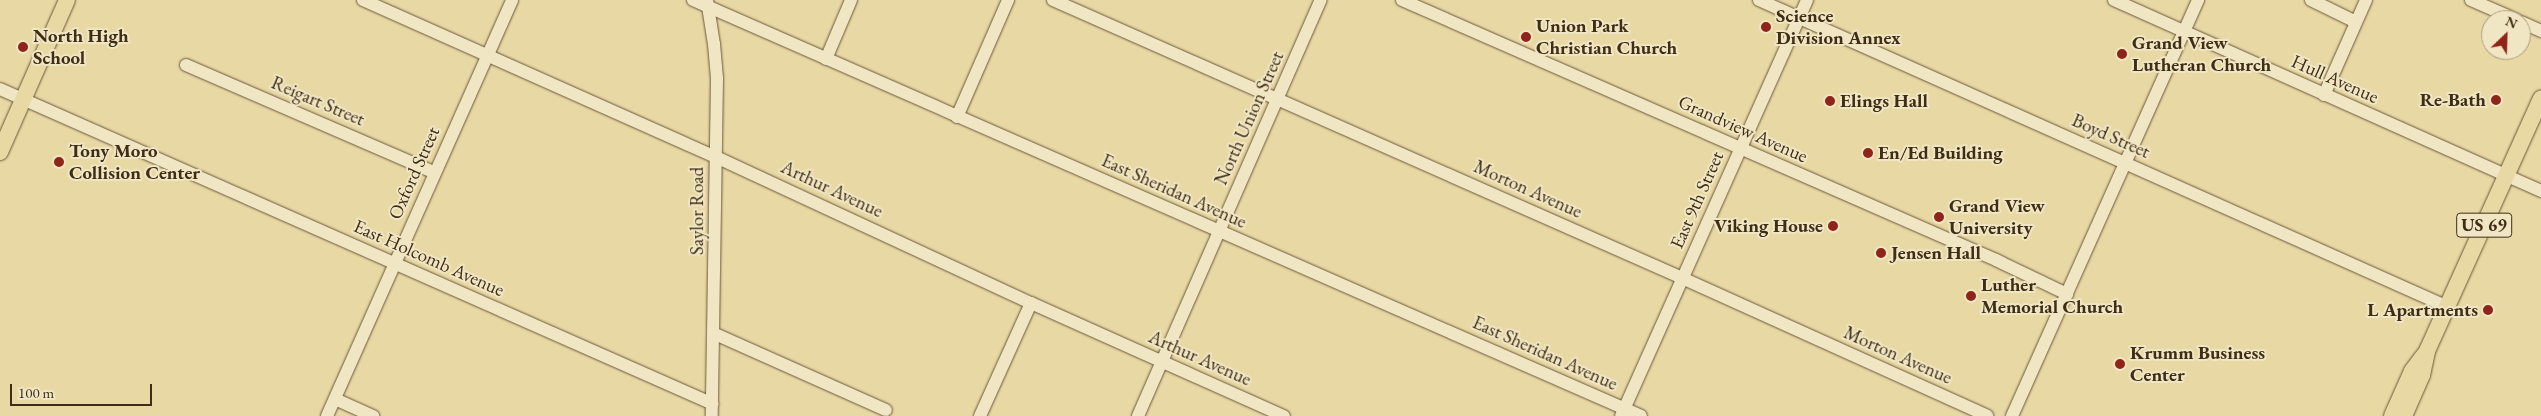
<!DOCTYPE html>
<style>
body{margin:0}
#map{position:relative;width:2541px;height:416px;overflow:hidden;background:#e8d8a4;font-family:"EB Garamond",serif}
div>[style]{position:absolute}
.roads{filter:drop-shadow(0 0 1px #6a5839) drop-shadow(0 0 1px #6a5839)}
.minor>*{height:12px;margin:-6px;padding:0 6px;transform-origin:6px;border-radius:6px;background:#f0e6c4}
.major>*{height:16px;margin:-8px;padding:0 8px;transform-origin:8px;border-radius:8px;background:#e8d8a4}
.dots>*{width:14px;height:14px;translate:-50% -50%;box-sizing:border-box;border:2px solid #f0e6c4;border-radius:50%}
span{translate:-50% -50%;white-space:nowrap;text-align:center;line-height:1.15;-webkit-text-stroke:4px #f0e6c4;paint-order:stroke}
.shield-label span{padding:1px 4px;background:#f0e6c4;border:1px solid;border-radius:4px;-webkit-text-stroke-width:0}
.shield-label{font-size:18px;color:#402d15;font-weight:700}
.poi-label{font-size:19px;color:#402d15;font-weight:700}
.left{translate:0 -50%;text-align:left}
.right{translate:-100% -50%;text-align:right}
.street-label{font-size:19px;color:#402d15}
.north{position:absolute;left:2481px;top:10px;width:50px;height:50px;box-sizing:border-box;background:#f0e6c4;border:1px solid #aa9c7e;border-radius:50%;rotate:24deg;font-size:14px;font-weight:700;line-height:20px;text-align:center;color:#402d15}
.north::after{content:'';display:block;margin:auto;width:18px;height:22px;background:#8f2418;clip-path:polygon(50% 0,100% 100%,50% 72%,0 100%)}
.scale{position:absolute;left:10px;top:384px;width:142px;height:22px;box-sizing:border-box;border:2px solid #402d15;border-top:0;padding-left:6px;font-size:15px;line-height:18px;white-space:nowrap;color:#402d15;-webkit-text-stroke:4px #f0e6c4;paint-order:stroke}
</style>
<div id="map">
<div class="roads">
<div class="minor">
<div style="left:363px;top:0;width:386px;rotate:24deg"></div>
<div style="left:716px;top:157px;width:347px;rotate:24.9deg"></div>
<div style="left:1031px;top:303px;width:277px;rotate:24.1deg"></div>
<div style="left:693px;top:0;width:1035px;rotate:23.69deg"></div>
<div style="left:707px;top:0;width:45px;rotate:81deg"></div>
<div style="left:714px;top:44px;width:35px;rotate:85deg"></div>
<div style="left:717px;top:79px;width:337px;rotate:90.9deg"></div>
<div style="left:1053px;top:0;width:688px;rotate:23.84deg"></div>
<div style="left:1682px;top:278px;width:335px;rotate:24.3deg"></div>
<div style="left:1402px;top:0;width:648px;rotate:23.64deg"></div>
<div style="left:1996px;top:260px;width:79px;rotate:25.6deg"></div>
<div style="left:1759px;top:0;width:754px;rotate:24.02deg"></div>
<div style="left:2114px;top:0;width:468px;rotate:24.1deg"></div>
<div style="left:2311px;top:0;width:50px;rotate:26.1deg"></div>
<div style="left:2471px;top:0;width:50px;rotate:23.5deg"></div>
<div style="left:2521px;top:22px;width:22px;rotate:24deg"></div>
<div style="left:826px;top:59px;width:64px;rotate:-67deg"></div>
<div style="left:186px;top:65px;width:271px;rotate:23.4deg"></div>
<div style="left:0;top:89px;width:779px;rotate:23.84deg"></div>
<div style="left:2324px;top:95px;width:104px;rotate:-66.1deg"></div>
<div style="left:957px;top:117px;width:128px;rotate:-66.4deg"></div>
<div style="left:715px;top:334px;width:187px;rotate:24deg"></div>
<div style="left:335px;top:399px;width:42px;rotate:24.1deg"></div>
<div style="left:327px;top:416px;width:455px;rotate:-66deg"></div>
<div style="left:980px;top:416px;width:124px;rotate:-65.7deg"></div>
<div style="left:1138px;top:416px;width:454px;rotate:-66.3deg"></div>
<div style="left:1621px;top:416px;width:456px;rotate:-65.9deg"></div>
<div style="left:2012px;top:416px;width:456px;rotate:-65.9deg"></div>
</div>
<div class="major">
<div style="left:0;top:152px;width:166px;rotate:-66.2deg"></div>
<div style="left:2392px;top:416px;width:49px;rotate:-66deg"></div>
<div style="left:2412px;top:371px;width:20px;rotate:-53deg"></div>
<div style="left:2404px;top:416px;width:45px;rotate:-66.3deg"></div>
<div style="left:2422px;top:375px;width:25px;rotate:-78deg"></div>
<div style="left:2427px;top:351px;width:277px;rotate:-65.7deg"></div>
</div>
</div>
<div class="dots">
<div style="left:1766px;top:27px;background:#8f2418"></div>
<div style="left:1526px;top:37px;background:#8f2418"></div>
<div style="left:23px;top:47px;background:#8f2418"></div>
<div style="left:2122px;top:54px;background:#8f2418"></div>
<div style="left:2496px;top:100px;background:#8f2418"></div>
<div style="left:1830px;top:101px;background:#8f2418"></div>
<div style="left:1868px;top:153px;background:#8f2418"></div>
<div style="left:59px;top:162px;background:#8f2418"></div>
<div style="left:1939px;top:217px;background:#8f2418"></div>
<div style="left:1833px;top:226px;background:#8f2418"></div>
<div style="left:1881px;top:253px;background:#8f2418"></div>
<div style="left:1971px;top:296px;background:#8f2418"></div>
<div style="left:2488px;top:310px;background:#8f2418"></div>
<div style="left:2120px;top:364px;background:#8f2418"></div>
</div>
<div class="shield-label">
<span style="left:2484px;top:225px">US 69</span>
</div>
<div class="poi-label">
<span class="left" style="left:1776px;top:27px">Science<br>Division Annex</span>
<span class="left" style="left:1536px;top:37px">Union Park<br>Christian Church</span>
<span class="left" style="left:33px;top:47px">North High<br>School</span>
<span class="left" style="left:2132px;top:54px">Grand View<br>Lutheran Church</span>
<span class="right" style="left:2486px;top:100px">Re-Bath</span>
<span class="left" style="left:1840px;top:101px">Elings Hall</span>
<span class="left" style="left:69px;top:162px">Tony Moro<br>Collision Center</span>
<span class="left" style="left:1878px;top:153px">En/Ed Building</span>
<span class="left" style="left:1949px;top:217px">Grand View<br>University</span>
<span class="right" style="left:1823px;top:226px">Viking House</span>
<span class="left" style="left:1891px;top:253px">Jensen Hall</span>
<span class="left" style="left:1981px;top:296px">Luther<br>Memorial Church</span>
<span class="right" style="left:2478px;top:310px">L Apartments</span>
<span class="left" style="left:2130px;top:364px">Krumm Business<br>Center</span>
</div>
<div class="street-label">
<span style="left:2335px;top:79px;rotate:24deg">Hull Avenue</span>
<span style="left:318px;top:101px;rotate:23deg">Reigart Street</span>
<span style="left:1249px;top:118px;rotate:-66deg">North Union Street</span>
<span style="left:1743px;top:129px;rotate:24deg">Grandview Avenue</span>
<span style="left:2111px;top:136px;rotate:24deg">Boyd Street</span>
<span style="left:414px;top:173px;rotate:-66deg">Oxford Street</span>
<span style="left:832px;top:189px;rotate:25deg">Arthur Avenue</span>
<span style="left:1528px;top:189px;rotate:24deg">Morton Avenue</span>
<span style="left:1174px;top:191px;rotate:24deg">East Sheridan Avenue</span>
<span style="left:1697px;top:200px;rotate:-66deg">East 9th Street</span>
<span style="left:697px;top:211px;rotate:-90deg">Saylor Road</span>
<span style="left:429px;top:258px;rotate:24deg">East Holcomb Avenue</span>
<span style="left:1545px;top:353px;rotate:24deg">East Sheridan Avenue</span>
<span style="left:1898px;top:355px;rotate:24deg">Morton Avenue</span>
<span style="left:1200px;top:358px;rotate:24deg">Arthur Avenue</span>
</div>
<div class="north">N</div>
<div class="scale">100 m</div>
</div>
